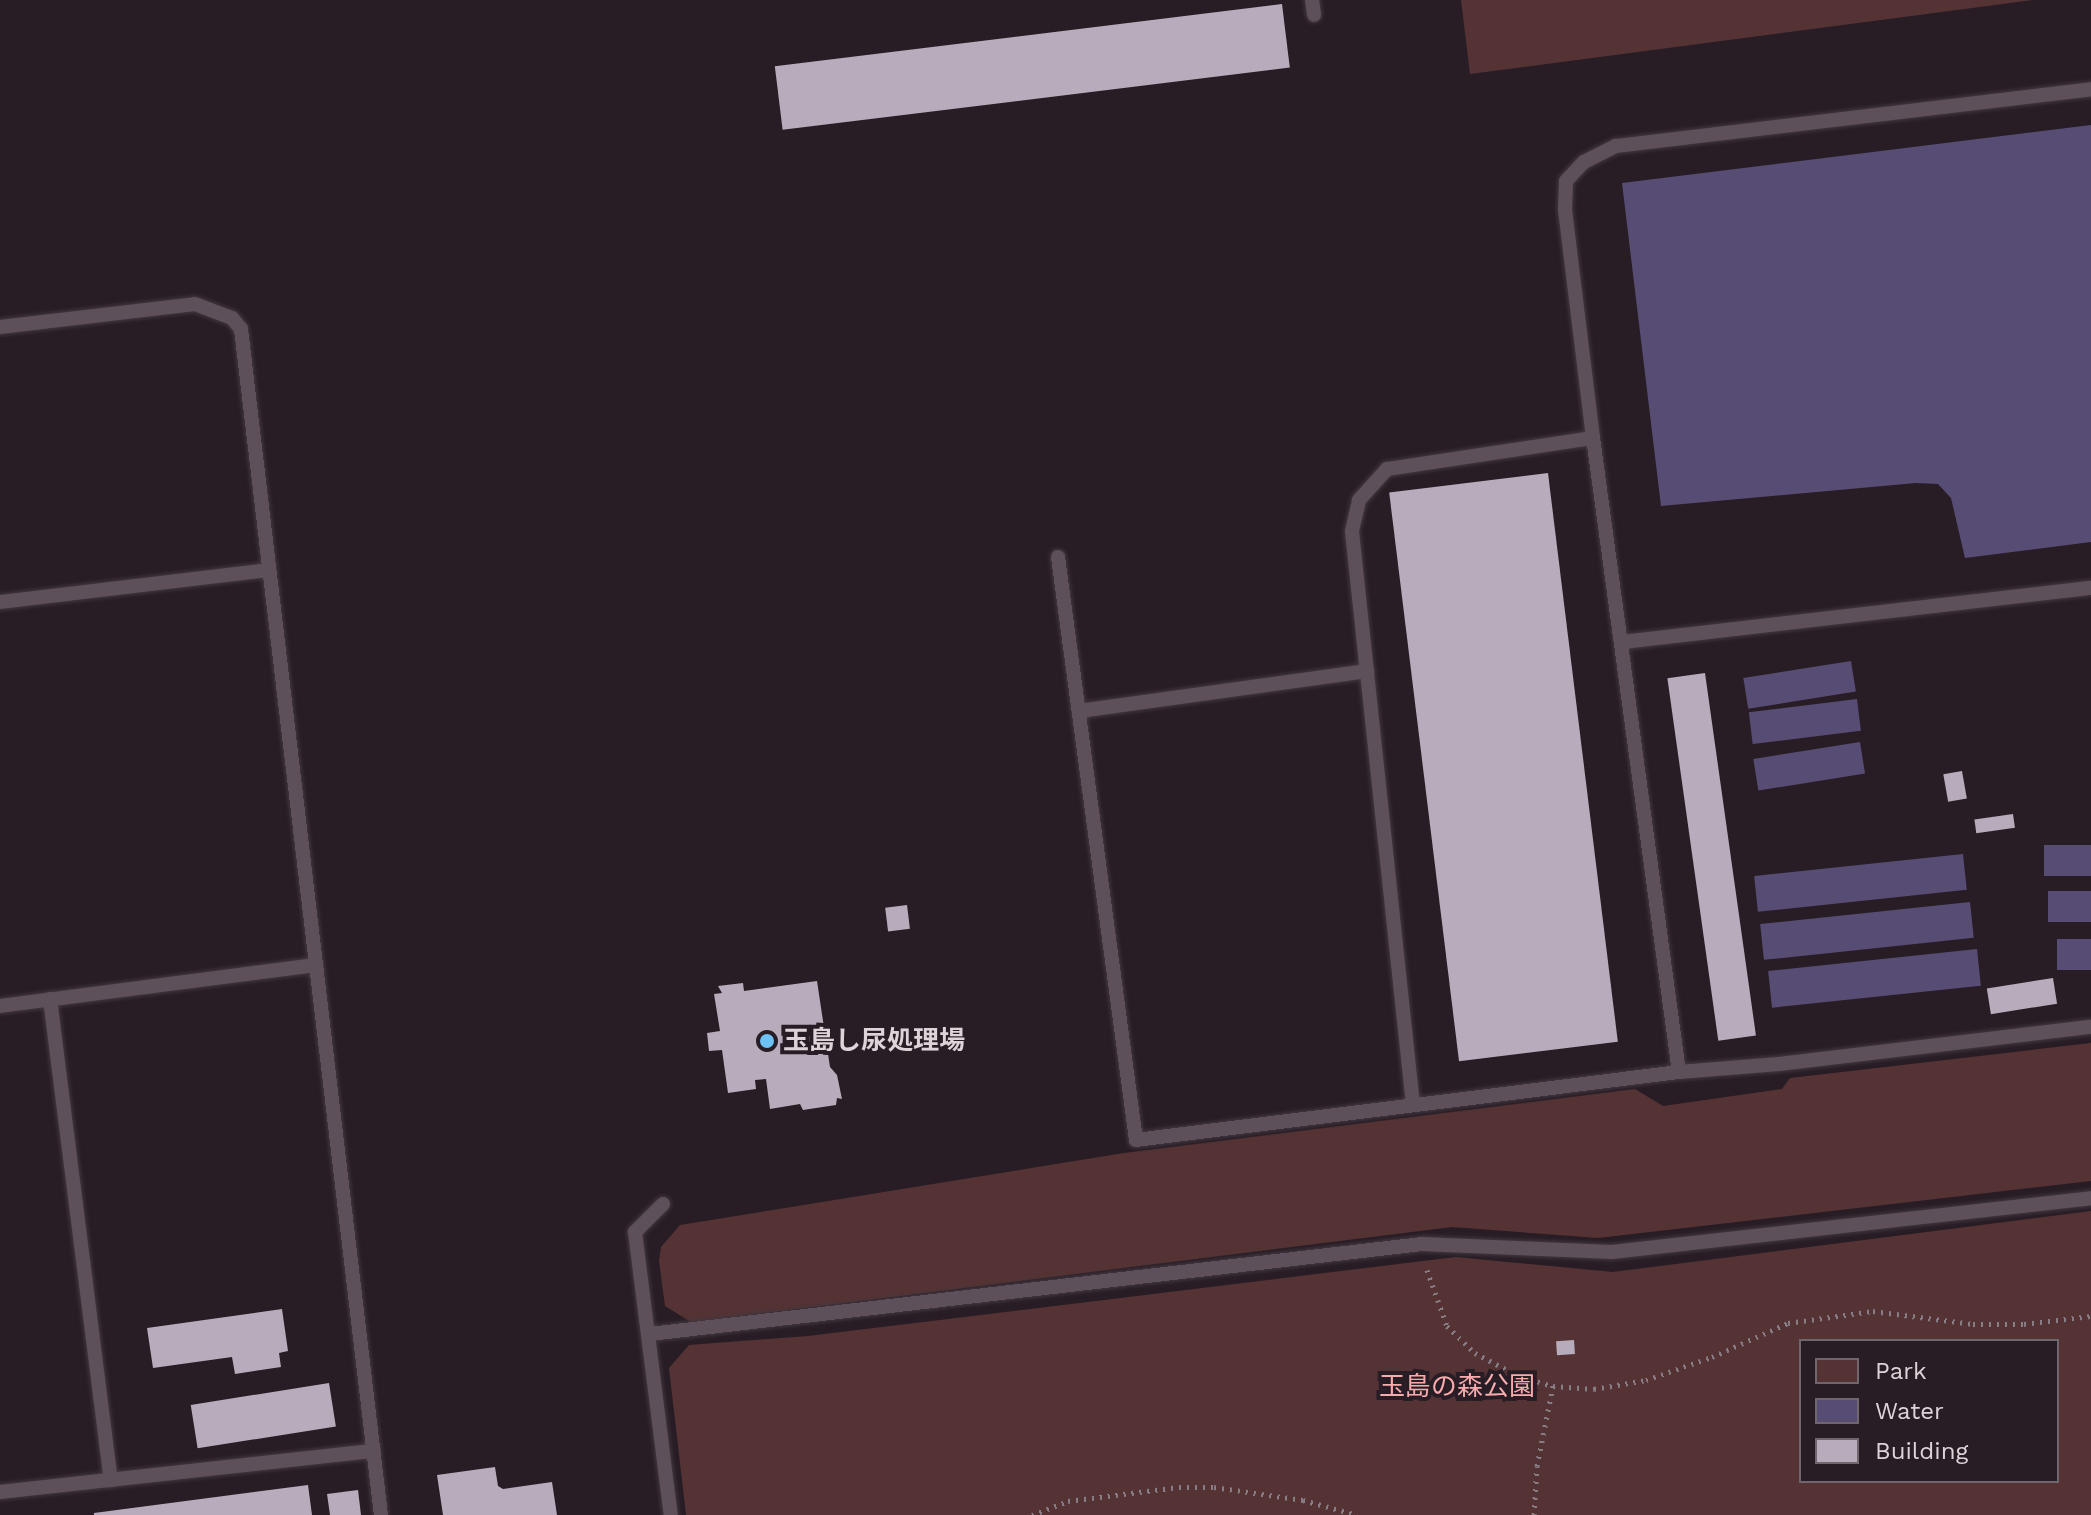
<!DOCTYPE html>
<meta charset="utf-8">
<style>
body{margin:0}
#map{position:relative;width:2091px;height:1515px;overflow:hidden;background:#281d25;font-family:"Work Sans","Noto Sans JP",sans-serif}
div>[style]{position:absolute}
.green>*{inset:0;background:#553335}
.water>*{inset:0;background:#574d74;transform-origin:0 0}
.building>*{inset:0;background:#b7acbb;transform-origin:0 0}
.path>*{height:5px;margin-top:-2.5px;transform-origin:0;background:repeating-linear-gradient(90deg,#877d84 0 2px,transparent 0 8px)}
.roads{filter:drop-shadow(0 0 2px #42383f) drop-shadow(0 0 2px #42383f)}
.service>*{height:14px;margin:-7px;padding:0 7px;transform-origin:7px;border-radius:7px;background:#5e505a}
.dots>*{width:22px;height:22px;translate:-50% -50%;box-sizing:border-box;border:4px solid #281d25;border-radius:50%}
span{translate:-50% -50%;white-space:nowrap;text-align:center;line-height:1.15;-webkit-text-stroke:8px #281d25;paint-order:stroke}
.poi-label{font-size:26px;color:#ddd4da;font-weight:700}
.left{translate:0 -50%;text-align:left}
.park-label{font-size:26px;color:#f9aaad}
.legend{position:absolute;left:1799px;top:1339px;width:260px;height:144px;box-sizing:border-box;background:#281d25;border:2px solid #70666d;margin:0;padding:10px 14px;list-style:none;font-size:24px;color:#ddd4da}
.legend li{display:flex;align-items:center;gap:16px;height:40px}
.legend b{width:40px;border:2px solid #70666d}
</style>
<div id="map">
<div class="green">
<div style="clip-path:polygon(1461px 0,2033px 0,1470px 74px)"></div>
<div style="clip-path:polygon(2091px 1043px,2091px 1181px,1598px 1238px,1452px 1227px,691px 1322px,665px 1306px,659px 1261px,661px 1247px,680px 1225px,1124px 1153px,1635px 1089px,1663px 1106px,1782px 1089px,1790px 1078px)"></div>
<div style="clip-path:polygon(evenodd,2091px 1211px,2091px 1515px,686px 1515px,669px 1368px,689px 1345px,808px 1336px,1456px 1257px,1613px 1272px,2091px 1211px,1801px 1341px,2057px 1341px,2057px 1481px,1801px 1481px,1801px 1341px)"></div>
</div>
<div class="water">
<div style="clip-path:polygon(2091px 125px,2091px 542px,1965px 558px,1951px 498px,1938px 484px,1916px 483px,1661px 506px,1622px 183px)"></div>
<div style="left:1851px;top:661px;width:31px;height:109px;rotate:81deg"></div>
<div style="left:1857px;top:699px;width:32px;height:109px;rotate:83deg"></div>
<div style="left:1860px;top:742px;width:32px;height:108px;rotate:81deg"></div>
<div style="left:2091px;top:845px;width:31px;height:47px;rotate:90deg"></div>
<div style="left:1963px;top:854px;width:36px;height:210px;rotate:84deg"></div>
<div style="left:2091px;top:891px;width:31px;height:43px;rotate:90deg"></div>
<div style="left:1970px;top:902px;width:36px;height:211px;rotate:84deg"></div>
<div style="left:2091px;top:939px;width:31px;height:34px;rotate:90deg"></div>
<div style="left:1977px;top:949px;width:37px;height:210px;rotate:84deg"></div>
</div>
<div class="building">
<div style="left:1282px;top:4px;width:64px;height:511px;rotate:83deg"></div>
<div style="left:1548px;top:473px;width:573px;height:160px;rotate:83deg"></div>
<div style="left:1705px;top:673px;width:366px;height:38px;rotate:82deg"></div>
<div style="left:1962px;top:771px;width:28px;height:19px;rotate:80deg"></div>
<div style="left:2013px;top:814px;width:14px;height:39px;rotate:82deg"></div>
<div style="left:907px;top:905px;width:24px;height:22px;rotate:83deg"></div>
<div style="left:2053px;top:978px;width:26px;height:67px;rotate:81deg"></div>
<div style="clip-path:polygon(817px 981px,830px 1067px,837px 1075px,842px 1099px,837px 1098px,836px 1105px,803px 1110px,800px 1104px,770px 1109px,766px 1079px,755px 1080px,756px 1089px,728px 1093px,722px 1050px,709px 1051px,707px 1033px,720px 1031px,714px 994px,722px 993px,718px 986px,743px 983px,744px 991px)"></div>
<div style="clip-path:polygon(282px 1309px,288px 1351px,279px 1353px,281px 1367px,235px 1374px,232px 1357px,153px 1368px,147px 1328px)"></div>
<div style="left:1574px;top:1340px;width:14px;height:18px;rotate:86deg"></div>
<div style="left:329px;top:1383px;width:44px;height:140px;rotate:81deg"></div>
<div style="clip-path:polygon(495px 1467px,498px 1486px,503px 1489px,552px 1482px,557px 1515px,443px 1515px,437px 1475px)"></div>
<div style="clip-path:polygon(308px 1485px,312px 1515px,94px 1515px,94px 1513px)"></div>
<div style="clip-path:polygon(358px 1490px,361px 1515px,330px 1515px,327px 1494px)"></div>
</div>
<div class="path">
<div style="left:1427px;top:1270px;width:59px;rotate:70.3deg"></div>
<div style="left:1447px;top:1326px;width:39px;rotate:44deg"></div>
<div style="left:1475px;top:1353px;width:45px;rotate:27.7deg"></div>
<div style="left:1515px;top:1374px;width:40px;rotate:18deg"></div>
<div style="left:1553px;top:1386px;width:41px;rotate:4.2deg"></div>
<div style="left:1594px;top:1389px;width:53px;rotate:-9.8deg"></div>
<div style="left:1646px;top:1380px;width:70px;rotate:-19.2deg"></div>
<div style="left:1712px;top:1357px;width:83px;rotate:-24.1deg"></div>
<div style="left:1788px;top:1323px;width:86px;rotate:-8deg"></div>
<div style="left:1873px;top:1311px;width:101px;rotate:7.4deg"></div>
<div style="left:1973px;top:1324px;width:51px"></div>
<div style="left:2024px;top:1324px;width:67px;rotate:-6.8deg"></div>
<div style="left:1032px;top:1515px;width:39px;rotate:-21deg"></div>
<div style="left:1068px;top:1501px;width:112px;rotate:-7.2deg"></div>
<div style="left:1179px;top:1487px;width:35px"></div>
<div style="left:1214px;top:1487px;width:90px;rotate:8.3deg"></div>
<div style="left:1303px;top:1500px;width:56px;rotate:15.5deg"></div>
<div style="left:1534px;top:1515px;width:49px;rotate:-86.5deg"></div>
<div style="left:1537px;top:1466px;width:82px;rotate:-78.7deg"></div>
</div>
<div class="roads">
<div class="service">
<div style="left:1312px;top:0;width:15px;rotate:82deg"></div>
<div style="left:0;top:327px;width:196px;rotate:-6.7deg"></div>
<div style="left:195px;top:304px;width:40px;rotate:21deg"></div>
<div style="left:232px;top:318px;width:14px;rotate:51deg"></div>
<div style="left:241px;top:329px;width:1194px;rotate:83.27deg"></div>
<div style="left:1058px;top:557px;width:588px;rotate:82.38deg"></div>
<div style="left:1136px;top:1140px;width:547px;rotate:-7.14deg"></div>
<div style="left:1679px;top:1072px;width:100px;rotate:-4.6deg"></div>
<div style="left:1779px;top:1064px;width:314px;rotate:-6.8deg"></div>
<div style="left:0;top:602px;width:271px;rotate:-6.8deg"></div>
<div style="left:1623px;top:642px;width:471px;rotate:-6.6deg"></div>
<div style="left:1079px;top:711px;width:291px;rotate:-7.9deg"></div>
<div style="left:50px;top:999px;width:485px;rotate:82.8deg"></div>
<div style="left:0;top:1006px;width:319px;rotate:-7.4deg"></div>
<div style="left:1679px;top:1072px;width:640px;rotate:-97.72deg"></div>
<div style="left:1593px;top:438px;width:230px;rotate:-97deg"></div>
<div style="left:1565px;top:210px;width:29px;rotate:-88deg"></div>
<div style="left:1566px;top:181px;width:26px;rotate:-47deg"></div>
<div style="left:1584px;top:162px;width:36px;rotate:-27deg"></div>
<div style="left:1616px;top:146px;width:478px;rotate:-6.8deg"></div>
<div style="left:1413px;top:1105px;width:577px;rotate:-96.07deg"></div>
<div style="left:1352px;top:531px;width:32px;rotate:-77deg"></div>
<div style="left:1359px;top:500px;width:42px;rotate:-47.9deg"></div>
<div style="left:1387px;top:469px;width:208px;rotate:-8.6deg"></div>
<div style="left:663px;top:1204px;width:40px;rotate:135deg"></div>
<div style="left:635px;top:1232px;width:285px;rotate:82.8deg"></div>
<div style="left:650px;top:1334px;width:777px;rotate:-6.65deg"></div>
<div style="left:1422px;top:1244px;width:190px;rotate:2.4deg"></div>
<div style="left:1612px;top:1252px;width:482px;rotate:-6.4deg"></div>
<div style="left:0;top:1492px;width:376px;rotate:-6.3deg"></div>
</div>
</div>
<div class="dots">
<div style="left:767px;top:1041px;background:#6dc2f3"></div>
</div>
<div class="poi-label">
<span class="left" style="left:783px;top:1041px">玉島し尿処理場</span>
</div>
<div class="park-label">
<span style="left:1457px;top:1387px">玉島の森公園</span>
</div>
<ul class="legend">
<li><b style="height:22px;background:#553335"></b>Park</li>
<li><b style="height:22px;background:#574d74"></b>Water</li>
<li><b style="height:22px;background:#b7acbb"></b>Building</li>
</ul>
</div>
